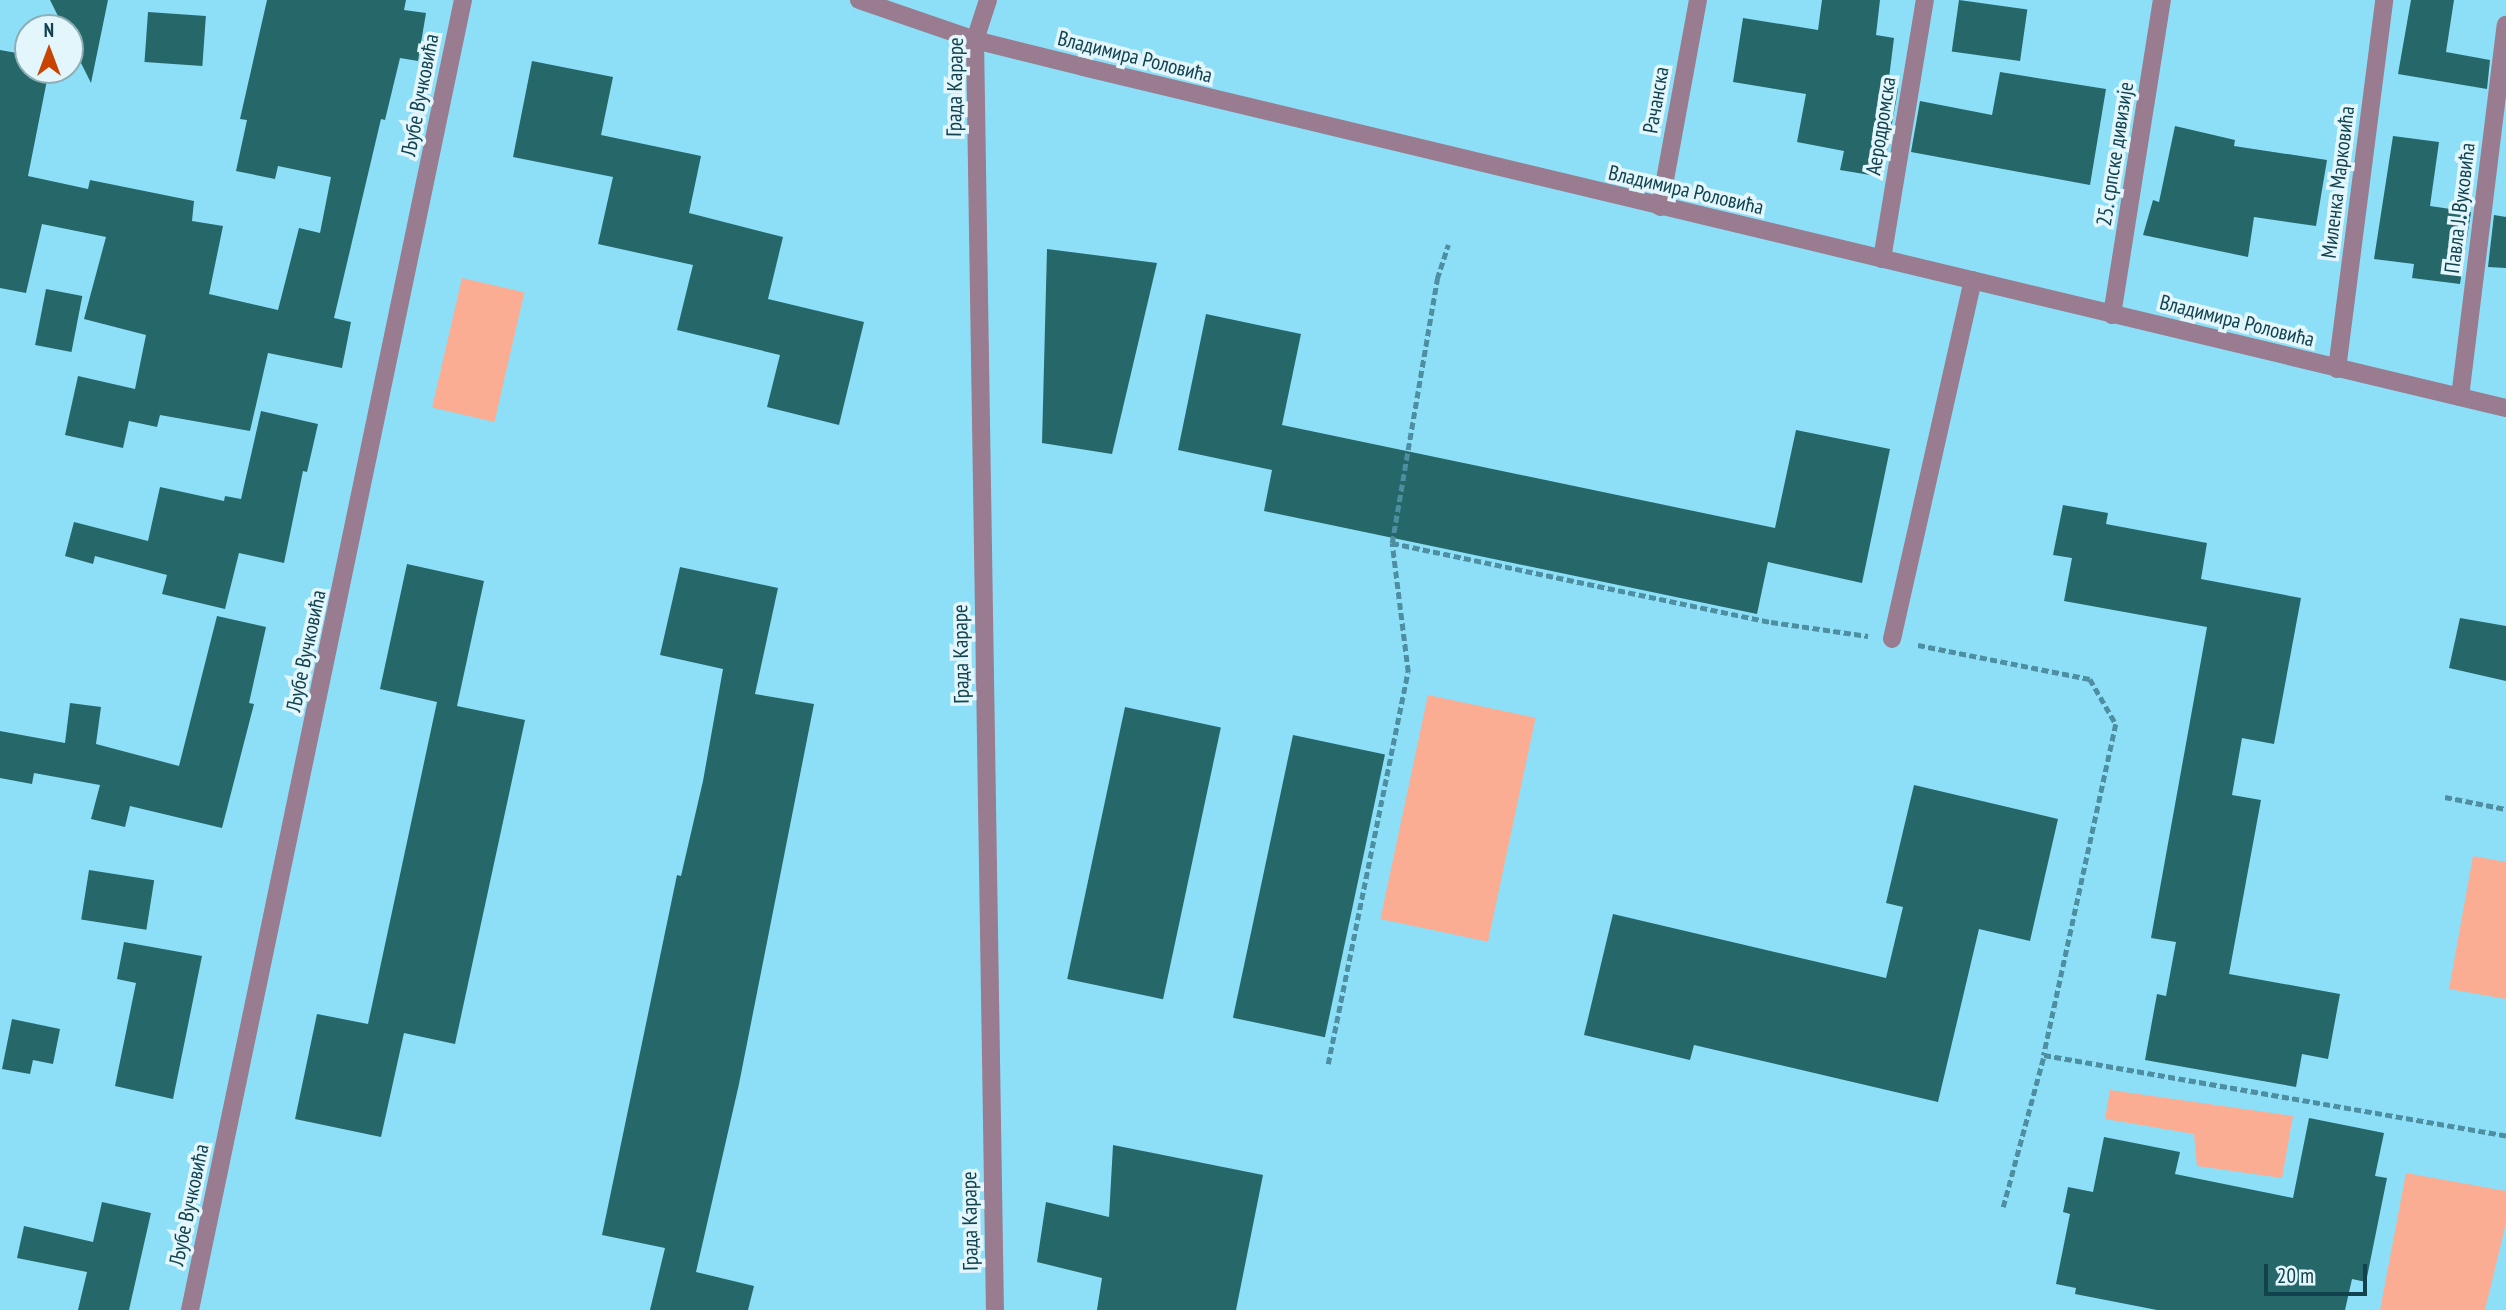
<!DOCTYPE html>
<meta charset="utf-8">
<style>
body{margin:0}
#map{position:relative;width:2506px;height:1310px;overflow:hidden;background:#8ddff8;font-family:"PT Sans Narrow",sans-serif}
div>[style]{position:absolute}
.green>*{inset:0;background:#fbad93;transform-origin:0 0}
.building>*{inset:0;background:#26676a;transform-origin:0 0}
.path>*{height:4.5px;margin-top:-2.25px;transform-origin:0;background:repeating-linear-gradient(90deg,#4d8ea0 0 7px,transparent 0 10.5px)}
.minor>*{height:18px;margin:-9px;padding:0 9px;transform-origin:9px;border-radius:9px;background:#997c8f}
span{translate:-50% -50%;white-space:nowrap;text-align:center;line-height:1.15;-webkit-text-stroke:7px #e2f6fc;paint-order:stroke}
.street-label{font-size:21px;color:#11424e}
.north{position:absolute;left:14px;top:14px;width:70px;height:70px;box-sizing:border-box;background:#e2f6fc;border:2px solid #8eaeb6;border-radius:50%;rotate:0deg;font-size:19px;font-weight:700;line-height:28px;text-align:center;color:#11424e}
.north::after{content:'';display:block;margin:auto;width:24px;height:32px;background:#c94302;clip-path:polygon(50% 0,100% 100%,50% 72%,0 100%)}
.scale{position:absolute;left:2264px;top:1264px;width:103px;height:32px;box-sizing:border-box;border:4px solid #11424e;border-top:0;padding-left:9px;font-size:21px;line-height:24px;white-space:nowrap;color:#11424e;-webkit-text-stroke:5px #e2f6fc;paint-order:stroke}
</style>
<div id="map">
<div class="green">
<div style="left:462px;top:278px;width:64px;height:133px;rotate:13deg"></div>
<div style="left:1428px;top:695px;width:110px;height:229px;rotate:12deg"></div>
<div style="clip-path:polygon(2473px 856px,2506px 862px,2506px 999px,2449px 989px)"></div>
<div style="clip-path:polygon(2110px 1090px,2293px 1116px,2282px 1178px,2197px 1166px,2194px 1134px,2105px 1119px)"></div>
<div style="clip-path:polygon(2406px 1173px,2506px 1191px,2506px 1223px,2485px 1310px,2380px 1310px)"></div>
</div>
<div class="building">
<div style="clip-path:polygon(50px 0,108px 0,91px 83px,70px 41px,70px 28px,64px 28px)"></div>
<div style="clip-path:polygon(267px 0,406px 0,404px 10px,426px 13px,418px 61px,400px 58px,385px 120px,381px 119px,334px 318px,351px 322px,342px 368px,268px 353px,250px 431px,160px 415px,157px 427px,129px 421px,123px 448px,65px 435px,78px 376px,135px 389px,146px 335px,84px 319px,106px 237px,42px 224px,26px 293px,0 288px,0 50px,28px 55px,28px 70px,49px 70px,28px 176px,88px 189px,90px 180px,194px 201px,192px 221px,223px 226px,209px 294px,278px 310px,299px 228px,320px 233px,331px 177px,278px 166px,275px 179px,236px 171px,247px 120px,240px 119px)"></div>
<div style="clip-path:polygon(1822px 0,1880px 0,1876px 35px,1894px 38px,1888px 86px,1898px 88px,1897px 96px,1882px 177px,1840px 170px,1844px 151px,1797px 142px,1806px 94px,1733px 82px,1743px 18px,1818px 30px)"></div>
<div style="left:1959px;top:0;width:69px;height:52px;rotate:8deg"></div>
<div style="clip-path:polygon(2411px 0,2454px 0,2446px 52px,2490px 60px,2487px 89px,2398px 74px)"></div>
<div style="left:148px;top:12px;width:58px;height:50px;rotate:4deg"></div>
<div style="clip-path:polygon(532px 61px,613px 77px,601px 135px,701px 156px,689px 213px,783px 237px,768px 299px,864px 322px,839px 425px,767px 407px,780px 355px,677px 330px,693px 265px,598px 244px,613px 177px,513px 157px)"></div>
<div style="clip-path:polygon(2000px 72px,2106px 89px,2090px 185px,1911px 152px,1920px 101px,1992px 115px)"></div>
<div style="clip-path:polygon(2175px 126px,2235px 140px,2234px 146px,2327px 160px,2316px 226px,2254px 217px,2248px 257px,2143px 235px,2153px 200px,2159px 202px)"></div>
<div style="clip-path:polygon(2393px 136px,2439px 142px,2430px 206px,2471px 212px,2460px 284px,2412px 278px,2414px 264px,2374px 259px)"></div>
<div style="clip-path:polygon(2494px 215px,2506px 217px,2506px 268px,2488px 267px)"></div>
<div style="clip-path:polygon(1047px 249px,1157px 263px,1112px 454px,1042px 443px)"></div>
<div style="left:46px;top:289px;width:37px;height:57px;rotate:11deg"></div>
<div style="clip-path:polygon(1206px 314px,1301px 334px,1282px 425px,1775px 528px,1796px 430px,1890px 449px,1862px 583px,1768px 562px,1757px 614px,1264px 511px,1272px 470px,1178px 450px)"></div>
<div style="clip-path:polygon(261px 411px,318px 424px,307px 472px,303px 471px,284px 563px,239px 553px,225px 609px,162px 594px,167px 575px,95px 556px,93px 564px,65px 556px,74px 522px,148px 541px,160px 487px,224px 501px,225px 496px,241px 499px)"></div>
<div style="clip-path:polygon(2063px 505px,2108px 513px,2106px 524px,2207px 543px,2201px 579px,2301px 598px,2274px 744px,2242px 738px,2232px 795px,2261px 800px,2229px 974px,2340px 994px,2328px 1059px,2302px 1054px,2296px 1087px,2145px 1060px,2157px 994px,2166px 996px,2176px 942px,2151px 938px,2207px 627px,2064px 601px,2072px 558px,2053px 555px)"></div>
<div style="clip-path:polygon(407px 564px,484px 581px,457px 706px,525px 720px,455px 1044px,404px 1033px,381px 1137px,295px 1119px,317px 1014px,368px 1024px,437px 702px,380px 689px)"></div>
<div style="clip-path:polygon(680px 567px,778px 588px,755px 694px,814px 704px,739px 1084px,696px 1272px,754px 1286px,748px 1310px,650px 1310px,665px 1248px,602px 1235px,677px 875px,681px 876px,703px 781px,723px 669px,660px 655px)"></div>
<div style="clip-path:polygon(217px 616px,266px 627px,249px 703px,254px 704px,222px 828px,130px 806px,125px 827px,91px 819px,100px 785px,34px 773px,32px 784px,0 778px,0 731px,65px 743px,70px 703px,101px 707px,96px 744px,179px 766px)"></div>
<div style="clip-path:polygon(2460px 618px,2506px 626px,2506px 681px,2449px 668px)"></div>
<div style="left:1125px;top:707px;width:98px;height:278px;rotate:12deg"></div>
<div style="left:1293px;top:735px;width:94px;height:289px;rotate:12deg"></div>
<div style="clip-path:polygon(1914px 785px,2058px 819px,2030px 941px,1979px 929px,1938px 1102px,1694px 1045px,1690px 1060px,1584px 1035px,1613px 914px,1886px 978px,1903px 907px,1886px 903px)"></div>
<div style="left:89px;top:870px;width:66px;height:50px;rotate:9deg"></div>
<div style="clip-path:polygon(124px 942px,202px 956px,173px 1099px,115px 1086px,136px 983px,117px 979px)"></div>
<div style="clip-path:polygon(12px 1019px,60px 1029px,53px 1064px,33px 1060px,30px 1074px,2px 1069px)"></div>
<div style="clip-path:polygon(2309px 1118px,2384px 1133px,2375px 1176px,2387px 1178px,2366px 1282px,2352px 1279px,2345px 1310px,2157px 1310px,2075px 1294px,2076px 1288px,2056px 1284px,2070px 1214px,2063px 1212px,2068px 1187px,2093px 1192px,2104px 1137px,2180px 1152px,2175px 1174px,2293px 1198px)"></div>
<div style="clip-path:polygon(1113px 1145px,1263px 1175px,1236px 1310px,1097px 1310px,1102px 1278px,1037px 1262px,1046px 1202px,1109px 1217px)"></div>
<div style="clip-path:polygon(102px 1202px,151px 1213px,129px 1310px,78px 1310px,87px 1272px,17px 1258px,24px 1226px,93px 1242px)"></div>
</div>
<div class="path">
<div style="left:1392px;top:543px;width:268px;rotate:-80.3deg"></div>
<div style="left:1437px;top:279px;width:36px;rotate:-72deg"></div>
<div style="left:1918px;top:645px;width:175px;rotate:11.2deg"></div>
<div style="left:2090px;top:679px;width:52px;rotate:60deg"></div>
<div style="left:2116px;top:724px;width:339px;rotate:102.3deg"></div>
<div style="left:2445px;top:797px;width:62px;rotate:11.1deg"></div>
<div style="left:1328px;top:1064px;width:400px;rotate:-78.5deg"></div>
<div style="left:1408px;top:672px;width:130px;rotate:-97.1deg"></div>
<div style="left:1392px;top:543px;width:387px;rotate:11.8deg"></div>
<div style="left:1771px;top:622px;width:98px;rotate:8.2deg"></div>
<div style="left:2003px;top:1207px;width:157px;rotate:-74.9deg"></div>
<div style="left:2044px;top:1055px;width:469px;rotate:9.9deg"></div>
</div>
<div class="minor">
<div style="left:859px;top:0;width:123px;rotate:19deg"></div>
<div style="left:975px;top:40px;width:111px;rotate:14deg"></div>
<div style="left:1083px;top:67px;width:1463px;rotate:13.48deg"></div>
<div style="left:988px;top:0;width:42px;rotate:108deg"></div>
<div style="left:975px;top:40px;width:1270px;rotate:89.1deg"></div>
<div style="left:1660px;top:207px;width:210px;rotate:-79.6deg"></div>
<div style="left:1882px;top:259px;width:263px;rotate:-80.6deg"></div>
<div style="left:2112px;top:315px;width:319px;rotate:-81deg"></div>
<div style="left:2337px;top:369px;width:372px;rotate:-82.7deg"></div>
<div style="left:2460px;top:397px;width:375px;rotate:-83deg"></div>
<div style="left:1892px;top:639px;width:368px;rotate:-77.3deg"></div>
<div style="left:190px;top:1310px;width:1338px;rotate:-78.23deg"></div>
</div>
<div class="street-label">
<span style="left:1135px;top:57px;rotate:14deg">Владимира Роловића</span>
<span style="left:955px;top:87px;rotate:-89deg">Града Караре</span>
<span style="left:420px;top:95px;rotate:-79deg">Љубе Вучковића</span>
<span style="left:1656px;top:100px;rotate:-80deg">Рачанска</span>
<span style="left:1881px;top:126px;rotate:-81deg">Аеродромска</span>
<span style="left:2115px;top:154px;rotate:-81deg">25. српске дивизије</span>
<span style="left:2338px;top:182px;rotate:-83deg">Миленка Марковића</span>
<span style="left:1686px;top:190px;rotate:13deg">Владимира Роловића</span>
<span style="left:2460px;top:208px;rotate:-83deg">Павла Ј. Вуковића</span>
<span style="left:2237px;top:321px;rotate:14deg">Владимира Роловића</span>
<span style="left:306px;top:651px;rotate:-78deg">Љубе Вучковића</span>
<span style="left:961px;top:654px;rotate:-91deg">Града Караре</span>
<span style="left:189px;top:1205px;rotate:-78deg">Љубе Вучковића</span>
<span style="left:970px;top:1221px;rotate:-91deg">Града Караре</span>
</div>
<div class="north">N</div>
<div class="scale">20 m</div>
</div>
